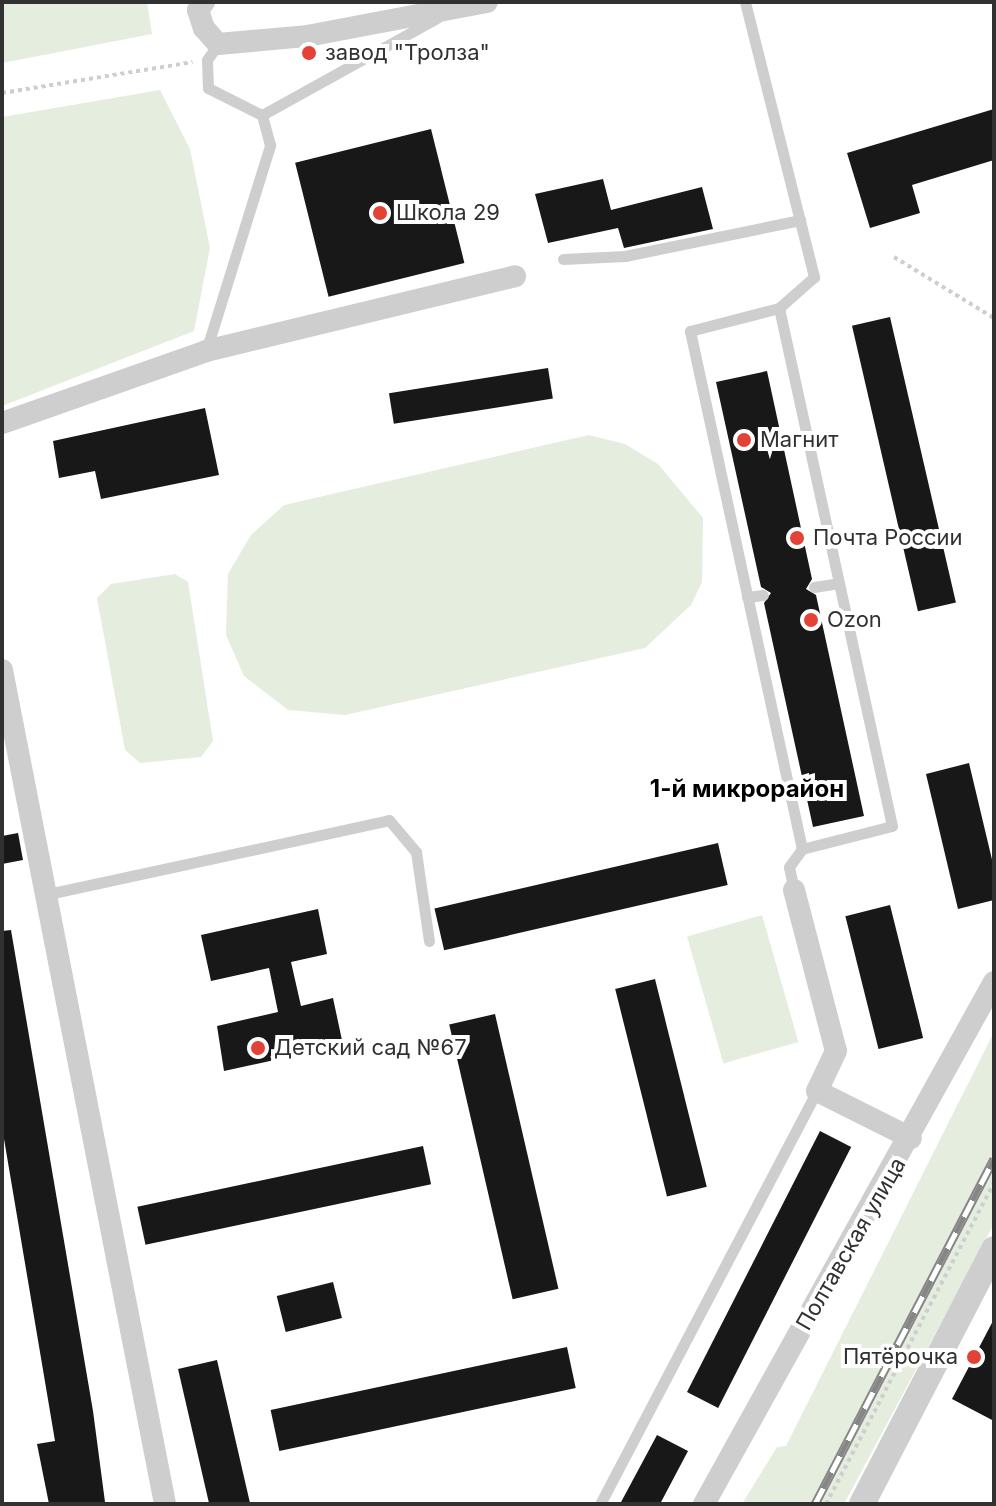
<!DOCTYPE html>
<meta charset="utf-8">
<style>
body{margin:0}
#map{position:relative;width:996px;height:1506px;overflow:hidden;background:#fff;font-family:Inter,sans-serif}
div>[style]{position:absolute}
.green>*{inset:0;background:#e5eddf;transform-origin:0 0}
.building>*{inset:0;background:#181818;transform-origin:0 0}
.path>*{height:4px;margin-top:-2px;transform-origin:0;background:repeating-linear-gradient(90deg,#cecece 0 4px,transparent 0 8px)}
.service>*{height:11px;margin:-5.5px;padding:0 5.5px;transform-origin:5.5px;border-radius:5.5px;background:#cecece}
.minor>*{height:22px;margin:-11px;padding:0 11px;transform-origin:11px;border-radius:11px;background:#cecece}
.tertiary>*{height:26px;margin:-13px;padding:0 13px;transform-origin:13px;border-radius:13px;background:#cecece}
.rail>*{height:9px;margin-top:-4.5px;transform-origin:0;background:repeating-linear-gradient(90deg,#fff 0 18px,#868686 0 36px);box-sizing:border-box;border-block:2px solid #868686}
.dots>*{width:22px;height:22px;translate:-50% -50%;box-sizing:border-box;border:4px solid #fff;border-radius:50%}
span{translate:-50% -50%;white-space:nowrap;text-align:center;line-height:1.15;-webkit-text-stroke:8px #fff;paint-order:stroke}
.poi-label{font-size:22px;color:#313131}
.left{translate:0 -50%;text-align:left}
.right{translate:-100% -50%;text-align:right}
.street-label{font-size:22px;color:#313131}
.neighbourhood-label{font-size:24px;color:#000;font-weight:700}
.frame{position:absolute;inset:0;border:4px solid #313131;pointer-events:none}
</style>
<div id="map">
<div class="green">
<div style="clip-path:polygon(2px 2px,147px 2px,152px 34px,2px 63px)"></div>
<div style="clip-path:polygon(160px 90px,190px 149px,210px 248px,194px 331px,2px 406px,2px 117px)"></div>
<div style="clip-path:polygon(589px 435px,625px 444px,658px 464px,703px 518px,702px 582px,691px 605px,645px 648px,345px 715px,288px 710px,244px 676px,226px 635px,228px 574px,251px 535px,284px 505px)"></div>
<div style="clip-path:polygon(175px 574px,188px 582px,213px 741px,201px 757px,140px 763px,125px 750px,97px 598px,111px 584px)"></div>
<div style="left:762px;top:915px;width:132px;height:78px;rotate:74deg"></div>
<div style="clip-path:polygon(994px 1032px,994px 1224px,844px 1504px,742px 1504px,777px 1447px,786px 1446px)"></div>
</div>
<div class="building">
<div style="clip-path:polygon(994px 109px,994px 160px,912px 185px,920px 213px,870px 228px,847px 153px)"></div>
<div style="left:431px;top:129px;width:138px;height:140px;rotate:76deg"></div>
<div style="clip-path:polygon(603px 179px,611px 210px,702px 187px,713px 229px,624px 248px,618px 228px,548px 243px,535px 194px)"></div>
<div style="left:890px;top:317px;width:293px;height:39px;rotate:77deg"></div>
<div style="left:548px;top:368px;width:31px;height:161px;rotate:81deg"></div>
<div style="clip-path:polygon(767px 371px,812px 579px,806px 589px,816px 595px,864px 816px,813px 827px,764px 603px,771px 593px,761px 587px,716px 382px)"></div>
<div style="clip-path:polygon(205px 408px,219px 475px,101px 499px,95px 471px,59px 478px,53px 441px)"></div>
<div style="clip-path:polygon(969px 763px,994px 868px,994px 900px,958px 909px,926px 774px)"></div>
<div style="clip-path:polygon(18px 833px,23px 860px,2px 864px,2px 836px)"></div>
<div style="left:718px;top:843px;width:43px;height:291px;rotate:77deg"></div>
<div style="left:890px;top:905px;width:137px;height:46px;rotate:76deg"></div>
<div style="clip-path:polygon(318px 909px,327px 954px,291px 962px,301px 1006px,333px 998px,343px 1045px,224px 1071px,217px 1026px,278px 1012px,269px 968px,211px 981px,201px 935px)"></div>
<div style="clip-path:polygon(11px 930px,93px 1411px,105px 1502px,96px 1504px,49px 1504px,37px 1444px,55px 1441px,2px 1127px,2px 931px)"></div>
<div style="left:655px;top:979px;width:214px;height:41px;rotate:76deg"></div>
<div style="left:495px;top:1014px;width:282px;height:47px;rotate:77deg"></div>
<div style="left:820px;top:1131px;width:35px;height:293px;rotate:27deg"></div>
<div style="left:423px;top:1146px;width:39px;height:292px;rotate:78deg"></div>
<div style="left:333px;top:1282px;width:37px;height:58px;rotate:76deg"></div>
<div style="clip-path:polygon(994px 1319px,994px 1421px,952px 1399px)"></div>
<div style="left:567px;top:1347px;width:42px;height:303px;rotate:78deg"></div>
<div style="left:217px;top:1360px;width:148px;height:40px;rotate:77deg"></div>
<div style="clip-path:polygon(657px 1435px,688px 1451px,660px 1504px,620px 1504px)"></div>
</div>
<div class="path">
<div style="left:2px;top:93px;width:193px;rotate:-9.2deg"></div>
<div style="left:894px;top:257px;width:117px;rotate:31.4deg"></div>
<div style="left:826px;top:1504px;width:363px;rotate:-62.4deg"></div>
</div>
<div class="service">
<div style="left:745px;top:2px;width:284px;rotate:75.9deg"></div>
<div style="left:814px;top:277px;width:47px;rotate:138.5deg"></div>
<div style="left:779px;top:308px;width:530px;rotate:77.69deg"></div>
<div style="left:892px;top:826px;width:93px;rotate:165.7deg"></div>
<div style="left:802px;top:849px;width:22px;rotate:126deg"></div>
<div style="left:789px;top:867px;width:24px;rotate:78deg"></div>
<div style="left:218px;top:44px;width:19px;rotate:125deg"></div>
<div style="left:207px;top:60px;width:28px;rotate:88deg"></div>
<div style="left:208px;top:88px;width:60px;rotate:26.6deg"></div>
<div style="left:262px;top:115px;width:200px;rotate:-29deg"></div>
<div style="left:563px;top:259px;width:62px;rotate:-2.8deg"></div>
<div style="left:625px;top:256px;width:179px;rotate:-11.6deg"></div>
<div style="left:779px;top:308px;width:92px;rotate:165.5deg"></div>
<div style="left:690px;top:331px;width:530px;rotate:77.8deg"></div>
<div style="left:206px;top:351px;width:216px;rotate:-72.7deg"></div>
<div style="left:270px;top:145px;width:31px;rotate:-105deg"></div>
<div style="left:814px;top:587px;width:25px;rotate:-9deg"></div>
<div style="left:747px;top:597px;width:16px;rotate:-7deg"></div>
<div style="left:48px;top:894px;width:349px;rotate:-12.2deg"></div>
<div style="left:389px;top:820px;width:42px;rotate:49.8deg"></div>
<div style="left:416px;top:852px;width:90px;rotate:81.7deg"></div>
<div style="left:600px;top:1504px;width:467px;rotate:-62.3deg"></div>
</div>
<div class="minor">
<div style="left:204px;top:2px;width:10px;rotate:127deg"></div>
<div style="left:198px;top:10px;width:19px;rotate:72deg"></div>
<div style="left:204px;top:28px;width:21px;rotate:49deg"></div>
<div style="left:218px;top:44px;width:89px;rotate:-5.1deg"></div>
<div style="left:307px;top:36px;width:183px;rotate:-10.7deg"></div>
<div style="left:2px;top:423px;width:216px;rotate:-19.4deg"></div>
<div style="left:206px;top:351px;width:318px;rotate:-13.6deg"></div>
<div style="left:2px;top:670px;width:850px;rotate:78.94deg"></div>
<div style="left:794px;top:890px;width:166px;rotate:75.4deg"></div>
<div style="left:836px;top:1051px;width:44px;rotate:115.4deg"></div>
<div style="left:817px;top:1091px;width:105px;rotate:26.6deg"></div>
<div style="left:704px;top:1504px;width:597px;rotate:-60.95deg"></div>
</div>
<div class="tertiary">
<div style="left:862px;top:1504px;width:287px;rotate:-62.6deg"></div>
</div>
<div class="rail">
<div style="left:815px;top:1504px;width:389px;rotate:-62.6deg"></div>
</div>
<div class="dots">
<div style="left:309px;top:53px;background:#e34337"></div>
<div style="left:380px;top:213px;background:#e34337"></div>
<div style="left:744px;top:440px;background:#e34337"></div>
<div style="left:797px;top:538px;background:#e34337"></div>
<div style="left:811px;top:620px;background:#e34337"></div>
<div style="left:258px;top:1048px;background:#e34337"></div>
<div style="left:974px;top:1357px;background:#e34337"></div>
</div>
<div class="poi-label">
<span class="left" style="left:325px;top:53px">завод "Тролза"</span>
<span class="left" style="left:396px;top:213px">Школа 29</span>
<span class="left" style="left:760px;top:440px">Магнит</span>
<span class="left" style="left:813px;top:538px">Почта России</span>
<span class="left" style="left:827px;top:620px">Ozon</span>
<span class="left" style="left:274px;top:1048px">Детский сад №67</span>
<span class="right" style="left:958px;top:1357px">Пятёрочка</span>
</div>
<div class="street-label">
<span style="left:851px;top:1244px;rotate:-60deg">Полтавская улица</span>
</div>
<div class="neighbourhood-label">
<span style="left:747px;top:789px">1-й микрорайон</span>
</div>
<div class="frame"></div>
</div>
